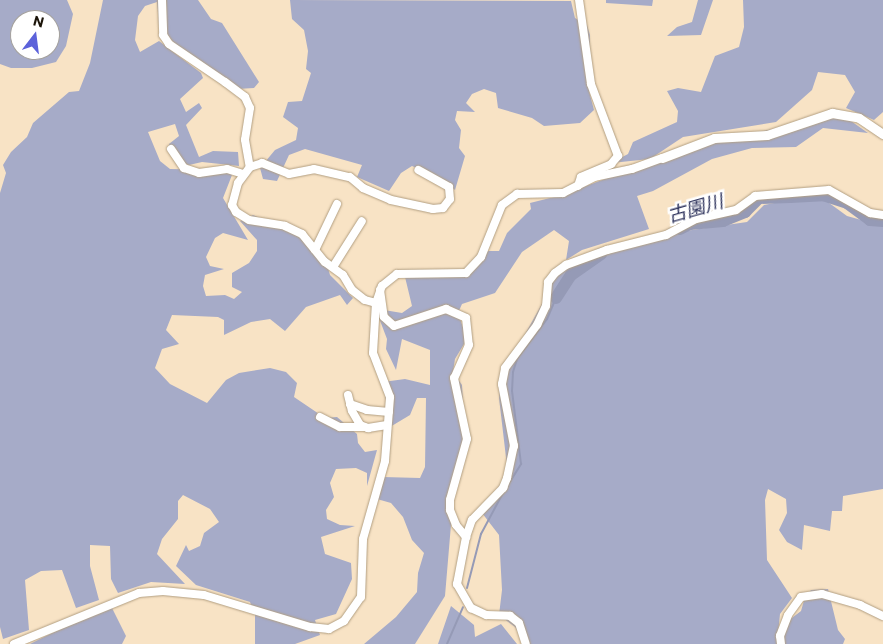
<!DOCTYPE html>
<meta charset="utf-8">
<style>
body{margin:0}
#map{position:relative;width:883px;height:644px;overflow:hidden;background:#f8e3c5;font-family:Commissioner,"Noto Sans JP",sans-serif}
div>[style]{position:absolute}
.forest>*{inset:0;background:#a6abc8}
.stream>*{height:2px;margin:-1px;padding:0 1px;transform-origin:1px;border-radius:1px;background:#959ab6}
.river>*{height:12px;margin:-6px;padding:0 6px;transform-origin:6px;border-radius:6px;background:#959ab6}
.roads{filter:drop-shadow(0 0 1px #b29f82) drop-shadow(0 0 1px #b29f82)}
.minor>*{height:8px;margin:-4px;padding:0 4px;transform-origin:4px;border-radius:4px;background:#fff}
.tertiary>*{height:9px;margin:-4.5px;padding:0 4.5px;transform-origin:4.5px;border-radius:4.5px;background:#fff}
span{translate:-50% -50%;white-space:nowrap;text-align:center;line-height:1.15;-webkit-text-stroke:5px #fff;paint-order:stroke}
.water-label{font-size:19px;color:#30355e;font-style:italic}
.north{position:absolute;left:10px;top:10px;width:50px;height:50px;box-sizing:border-box;background:#fff;border:1px solid #a4a19d;border-radius:50%;rotate:15deg;font-size:14px;font-weight:700;line-height:20px;text-align:center;color:#1b1409}
.north::after{content:'';display:block;margin:auto;width:18px;height:22px;background:#5c62da;clip-path:polygon(50% 0,100% 100%,50% 72%,0 100%)}
</style>
<div id="map">
<div class="forest">
<div style="clip-path:polygon(evenodd,0 0,67px 0,73px 14px,66px 46px,56px 62px,32px 68px,11px 68px,0 64px,0 0,20px 20px,50px 20px,50px 50px,20px 50px,20px 20px)"></div>
<div style="clip-path:polygon(103px 0,198px 0,211px 19px,222px 23px,259px 82px,254px 88px,237px 89px,180px 51px,159px 24px,157px 2px,145px 6px,138px 16px,135px 40px,140px 52px,159px 41px,201px 73px,203px 78px,180px 99px,186px 112px,199px 103px,202px 108px,186px 125px,199px 157px,213px 151px,238px 152px,239px 166px,202px 162px,189px 165px,179px 162px,170px 152px,169px 144px,179px 136px,175px 124px,148px 132px,160px 161px,170px 169px,223px 170px,232px 175px,223px 198px,248px 240px,223px 233px,215px 238px,206px 257px,210px 266px,224px 269px,205px 275px,203px 286px,206px 296px,225px 295px,234px 299px,242px 292px,232px 287px,232px 273px,249px 263px,257px 251px,257px 240px,240px 221px,253px 215px,302px 235px,324px 255px,330px 275px,353px 298px,347px 305px,340px 295px,306px 307px,285px 331px,270px 319px,251px 322px,224px 335px,224px 320px,218px 317px,172px 315px,166px 330px,179px 344px,162px 349px,155px 368px,170px 384px,207px 403px,226px 380px,239px 373px,270px 368px,286px 372px,297px 383px,294px 397px,325px 418px,337px 417px,357px 434px,358px 443px,365px 452px,377px 450px,367px 486px,367px 473px,356px 468px,336px 469px,330px 483px,334px 497px,326px 510px,327px 519px,340px 525px,355px 526px,321px 537px,325px 554px,351px 563px,352px 579px,336px 614px,315px 620px,320px 635px,295px 644px,255px 644px,255px 614px,250px 602px,196px 585px,176px 566px,186px 545px,189px 551px,200px 546px,204px 533px,219px 522px,210px 509px,183px 495px,178px 501px,178px 519px,162px 539px,157px 554px,185px 584px,151px 582px,118px 593px,111px 579px,110px 546px,90px 545px,90px 566px,99px 600px,76px 608px,62px 570px,41px 571px,25px 580px,29px 630px,3px 639px,0 627px,0 193px,6px 173px,3px 165px,11px 152px,27px 137px,33px 123px,69px 92px,79px 91px,90px 63px)"></div>
<div style="clip-path:polygon(290px 0,571px 1px,575px 18px,587px 25px,590px 35px,589px 91px,594px 110px,580px 123px,544px 126px,532px 118px,498px 108px,496px 93px,484px 89px,472px 94px,466px 103px,475px 112px,457px 111px,455px 120px,461px 130px,459px 148px,465px 156px,455px 190px,440px 178px,412px 166px,401px 173px,389px 191px,357px 177px,362px 165px,305px 149px,289px 155px,277px 181px,263px 179px,260px 168px,275px 150px,296px 140px,298px 128px,283px 117px,288px 102px,302px 101px,311px 73px,306px 69px,308px 51px,304px 30px,292px 19px)"></div>
<div style="clip-path:polygon(606px 0,653px 0,652px 6px,606px 3px)"></div>
<div style="clip-path:polygon(698px 0,713px 0,701px 35px,667px 36px,677px 27px,692px 22px)"></div>
<div style="clip-path:polygon(743px 0,883px 0,883px 112px,874px 120px,846px 108px,855px 92px,845px 75px,818px 72px,812px 90px,776px 122px,683px 137px,650px 159px,611px 163px,628px 154px,633px 142px,677px 122px,678px 111px,667px 91px,678px 88px,701px 92px,715px 56px,739px 47px,744px 27px)"></div>
<div style="clip-path:polygon(835px 117px,851px 121px,868px 133px,823px 128px,796px 147px,752px 148px,712px 159px,653px 191px,637px 196px,649px 229px,582px 250px,566px 260px,569px 241px,554px 230px,522px 252px,495px 293px,462px 304px,458px 313px,467px 339px,455px 359px,453px 372px,462px 385px,465px 438px,453px 501px,445px 596px,415px 644px,364px 644px,396px 617px,417px 592px,418px 573px,424px 553px,412px 540px,403px 517px,391px 503px,377px 499px,383px 477px,420px 478px,425px 467px,426px 398px,417px 398px,410px 415px,390px 427px,383px 382px,405px 379px,430px 385px,430px 350px,402px 339px,396px 370px,386px 349px,387px 339px,379px 318px,384px 310px,402px 313px,412px 306px,405px 277px,465px 275px,476px 268px,488px 251px,499px 251px,507px 233px,531px 209px,530px 203px,562px 195px,701px 143px)"></div>
<div style="clip-path:polygon(790px 200px,825px 200px,847px 216px,872px 223px,883px 220px,883px 489px,843px 496px,842px 511px,832px 511px,830px 531px,804px 525px,802px 550px,787px 542px,779px 530px,787px 513px,786px 499px,768px 489px,765px 500px,767px 560px,792px 598px,780px 614px,777px 644px,526px 644px,515px 627px,499px 615px,502px 590px,499px 535px,482px 513px,502px 485px,507px 466px,499px 398px,501px 377px,543px 302px,547px 287px,556px 275px,571px 266px,644px 237px,747px 222px,764px 205px)"></div>
<div style="clip-path:polygon(828px 589px,838px 630px,845px 639px,843px 644px,784px 644px,784px 624px,801px 611px,805px 597px,811px 590px)"></div>
<div style="clip-path:polygon(110px 604px,126px 636px,122px 644px,30px 644px)"></div>
<div style="clip-path:polygon(451px 606px,474px 625px,475px 637px,501px 624px,517px 644px,438px 644px)"></div>
</div>
<div class="stream">
<div style="left:508px;top:485px;width:25px;rotate:-58deg"></div>
<div style="left:521px;top:464px;width:74px;rotate:-97deg"></div>
<div style="left:512px;top:391px;width:19px;rotate:-87deg"></div>
<div style="left:513px;top:372px;width:14px;rotate:-73deg"></div>
<div style="left:517px;top:359px;width:50px;rotate:-53.1deg"></div>
<div style="left:547px;top:319px;width:23px;rotate:-67deg"></div>
<div style="left:467px;top:588px;width:56px;rotate:-75.5deg"></div>
<div style="left:481px;top:534px;width:47px;rotate:-61.8deg"></div>
<div style="left:447px;top:644px;width:40px;rotate:-66.6deg"></div>
</div>
<div class="river">
<div style="left:680px;top:229px;width:11px;rotate:-27deg"></div>
<div style="left:690px;top:224px;width:33px;rotate:-5deg"></div>
<div style="left:723px;top:221px;width:24px;rotate:-22deg"></div>
<div style="left:745px;top:212px;width:20px;rotate:-45deg"></div>
<div style="left:759px;top:198px;width:31px;rotate:-2deg"></div>
<div style="left:790px;top:197px;width:33px;rotate:-3deg"></div>
<div style="left:823px;top:195px;width:25px;rotate:18deg"></div>
<div style="left:847px;top:203px;width:29px;rotate:36deg"></div>
<div style="left:870px;top:220px;width:13px;rotate:4deg"></div>
<div style="left:556px;top:298px;width:27px;rotate:-57deg"></div>
<div style="left:571px;top:275px;width:37px;rotate:-35deg"></div>
</div>
<div class="roads">
<div class="minor">
<div style="left:162px;top:0;width:35px;rotate:88deg"></div>
<div style="left:163px;top:35px;width:11px;rotate:56deg"></div>
<div style="left:169px;top:44px;width:68px;rotate:34.2deg"></div>
<div style="left:225px;top:82px;width:25px;rotate:37deg"></div>
<div style="left:245px;top:97px;width:12px;rotate:66deg"></div>
<div style="left:250px;top:108px;width:32px;rotate:99deg"></div>
<div style="left:245px;top:140px;width:27px;rotate:80deg"></div>
<div style="left:250px;top:167px;width:20px;rotate:127deg"></div>
<div style="left:238px;top:183px;width:23px;rotate:105deg"></div>
<div style="left:232px;top:205px;width:8px;rotate:60deg"></div>
<div style="left:236px;top:212px;width:15px;rotate:32deg"></div>
<div style="left:249px;top:220px;width:36px;rotate:9deg"></div>
<div style="left:285px;top:226px;width:19px;rotate:25deg"></div>
<div style="left:302px;top:234px;width:36px;rotate:51deg"></div>
<div style="left:325px;top:262px;width:22px;rotate:36deg"></div>
<div style="left:343px;top:275px;width:17px;rotate:59deg"></div>
<div style="left:352px;top:290px;width:16px;rotate:38deg"></div>
<div style="left:365px;top:300px;width:11px;rotate:15deg"></div>
<div style="left:171px;top:149px;width:23px;rotate:56deg"></div>
<div style="left:184px;top:168px;width:16px;rotate:18deg"></div>
<div style="left:199px;top:173px;width:28px;rotate:-8deg"></div>
<div style="left:227px;top:169px;width:17px;rotate:17deg"></div>
<div style="left:250px;top:167px;width:13px;rotate:-18deg"></div>
<div style="left:262px;top:163px;width:29px;rotate:22deg"></div>
<div style="left:289px;top:174px;width:25px;rotate:-11deg"></div>
<div style="left:314px;top:169px;width:37px;rotate:13deg"></div>
<div style="left:350px;top:177px;width:17px;rotate:40deg"></div>
<div style="left:363px;top:188px;width:30px;rotate:23deg"></div>
<div style="left:391px;top:200px;width:43px;rotate:12.1deg"></div>
<div style="left:433px;top:209px;width:10px;rotate:-6deg"></div>
<div style="left:443px;top:208px;width:11px;rotate:-52deg"></div>
<div style="left:450px;top:199px;width:12px;rotate:-95deg"></div>
<div style="left:449px;top:187px;width:35px;rotate:-151deg"></div>
<div style="left:578px;top:186px;width:9px;rotate:-72deg"></div>
<div style="left:581px;top:177px;width:33px;rotate:-23deg"></div>
<div style="left:611px;top:164px;width:11px;rotate:-49deg"></div>
<div style="left:618px;top:156px;width:77px;rotate:-110.6deg"></div>
<div style="left:591px;top:84px;width:85px;rotate:-98.1deg"></div>
<div style="left:315px;top:250px;width:51px;rotate:-64.4deg"></div>
<div style="left:333px;top:267px;width:54px;rotate:-57.8deg"></div>
<div style="left:380px;top:290px;width:27px;rotate:82deg"></div>
<div style="left:384px;top:317px;width:13px;rotate:42deg"></div>
<div style="left:394px;top:326px;width:55px;rotate:-18.1deg"></div>
<div style="left:446px;top:309px;width:22px;rotate:24deg"></div>
<div style="left:466px;top:318px;width:27px;rotate:84deg"></div>
<div style="left:469px;top:345px;width:36px;rotate:114deg"></div>
<div style="left:454px;top:378px;width:62px;rotate:78deg"></div>
<div style="left:467px;top:439px;width:63px;rotate:105.6deg"></div>
<div style="left:450px;top:500px;width:10px;rotate:90deg"></div>
<div style="left:450px;top:510px;width:16px;rotate:68deg"></div>
<div style="left:456px;top:525px;width:16px;rotate:50deg"></div>
<div style="left:466px;top:537px;width:48px;rotate:100.8deg"></div>
<div style="left:457px;top:584px;width:28px;rotate:60deg"></div>
<div style="left:471px;top:608px;width:17px;rotate:25deg"></div>
<div style="left:486px;top:615px;width:24px;rotate:2deg"></div>
<div style="left:510px;top:616px;width:11px;rotate:38deg"></div>
<div style="left:519px;top:623px;width:22px;rotate:72deg"></div>
<div style="left:348px;top:395px;width:16px;rotate:76deg"></div>
<div style="left:352px;top:411px;width:16px;rotate:60deg"></div>
<div style="left:360px;top:425px;width:9px;rotate:21deg"></div>
<div style="left:368px;top:428px;width:19px;rotate:-9deg"></div>
<div style="left:350px;top:404px;width:18px;rotate:19deg"></div>
<div style="left:367px;top:410px;width:22px;rotate:5deg"></div>
<div style="left:320px;top:417px;width:22px;rotate:27deg"></div>
<div style="left:340px;top:427px;width:24px"></div>
<div style="left:466px;top:537px;width:18px;rotate:-71deg"></div>
<div style="left:472px;top:520px;width:45px;rotate:-45.9deg"></div>
<div style="left:503px;top:488px;width:11px;rotate:-68deg"></div>
<div style="left:507px;top:478px;width:33px;rotate:-78deg"></div>
<div style="left:514px;top:446px;width:63px;rotate:-101deg"></div>
<div style="left:502px;top:384px;width:16px;rotate:-79deg"></div>
<div style="left:505px;top:368px;width:54px;rotate:-53.3deg"></div>
<div style="left:537px;top:325px;width:21px;rotate:-65deg"></div>
<div style="left:546px;top:306px;width:24px;rotate:-85deg"></div>
<div style="left:548px;top:282px;width:11px;rotate:-52deg"></div>
<div style="left:555px;top:273px;width:14px;rotate:-36deg"></div>
<div style="left:566px;top:265px;width:44px;rotate:-20.1deg"></div>
<div style="left:607px;top:250px;width:61px;rotate:-14.3deg"></div>
<div style="left:666px;top:235px;width:34px;rotate:-28deg"></div>
<div style="left:696px;top:219px;width:41px;rotate:-12.7deg"></div>
<div style="left:736px;top:210px;width:24px;rotate:-36deg"></div>
<div style="left:755px;top:196px;width:74px;rotate:-4.6deg"></div>
<div style="left:829px;top:190px;width:47px;rotate:29.3deg"></div>
<div style="left:870px;top:213px;width:13px;rotate:9deg"></div>
<div style="left:14px;top:644px;width:135px;rotate:-22.2deg"></div>
<div style="left:139px;top:593px;width:24px;rotate:-5deg"></div>
<div style="left:163px;top:591px;width:41px;rotate:5.6deg"></div>
<div style="left:204px;top:595px;width:111px;rotate:16.8deg"></div>
<div style="left:310px;top:627px;width:19px;rotate:6deg"></div>
<div style="left:329px;top:629px;width:17px;rotate:-28deg"></div>
<div style="left:344px;top:621px;width:29px;rotate:-55deg"></div>
<div style="left:361px;top:597px;width:58px;rotate:-88deg"></div>
<div style="left:363px;top:539px;width:81px;rotate:-74.2deg"></div>
<div style="left:385px;top:461px;width:64px;rotate:-85.5deg"></div>
<div style="left:390px;top:397px;width:47px;rotate:-111.1deg"></div>
<div style="left:373px;top:353px;width:50px;rotate:-86.6deg"></div>
<div style="left:376px;top:303px;width:18px;rotate:-71deg"></div>
<div style="left:382px;top:286px;width:19px;rotate:-39deg"></div>
<div style="left:397px;top:274px;width:69px;rotate:-0.8deg"></div>
<div style="left:466px;top:273px;width:22px;rotate:-47deg"></div>
<div style="left:481px;top:257px;width:56px;rotate:-68deg"></div>
<div style="left:502px;top:205px;width:19px;rotate:-36deg"></div>
<div style="left:517px;top:194px;width:46px;rotate:-1.2deg"></div>
<div style="left:563px;top:193px;width:35px;rotate:-27deg"></div>
<div style="left:594px;top:177px;width:39px;rotate:-12deg"></div>
<div style="left:632px;top:169px;width:32px;rotate:-20deg"></div>
<div style="left:781px;top:644px;width:8px;rotate:-97deg"></div>
<div style="left:780px;top:636px;width:22px;rotate:-69deg"></div>
<div style="left:788px;top:615px;width:22px;rotate:-54deg"></div>
<div style="left:801px;top:597px;width:21px;rotate:-8deg"></div>
<div style="left:822px;top:594px;width:40px;rotate:16deg"></div>
<div style="left:860px;top:605px;width:25px;rotate:26deg"></div>
</div>
<div class="tertiary">
<div style="left:662px;top:158px;width:56px;rotate:-21deg"></div>
<div style="left:714px;top:138px;width:53px;rotate:-3.2deg"></div>
<div style="left:767px;top:135px;width:69px;rotate:-18.7deg"></div>
<div style="left:832px;top:113px;width:27px;rotate:10deg"></div>
<div style="left:859px;top:118px;width:29px;rotate:34deg"></div>
</div>
</div>
<div class="water-label">
<span style="left:695px;top:208px;rotate:-16deg">古園川</span>
</div>
<div class="north">N</div>
</div>
